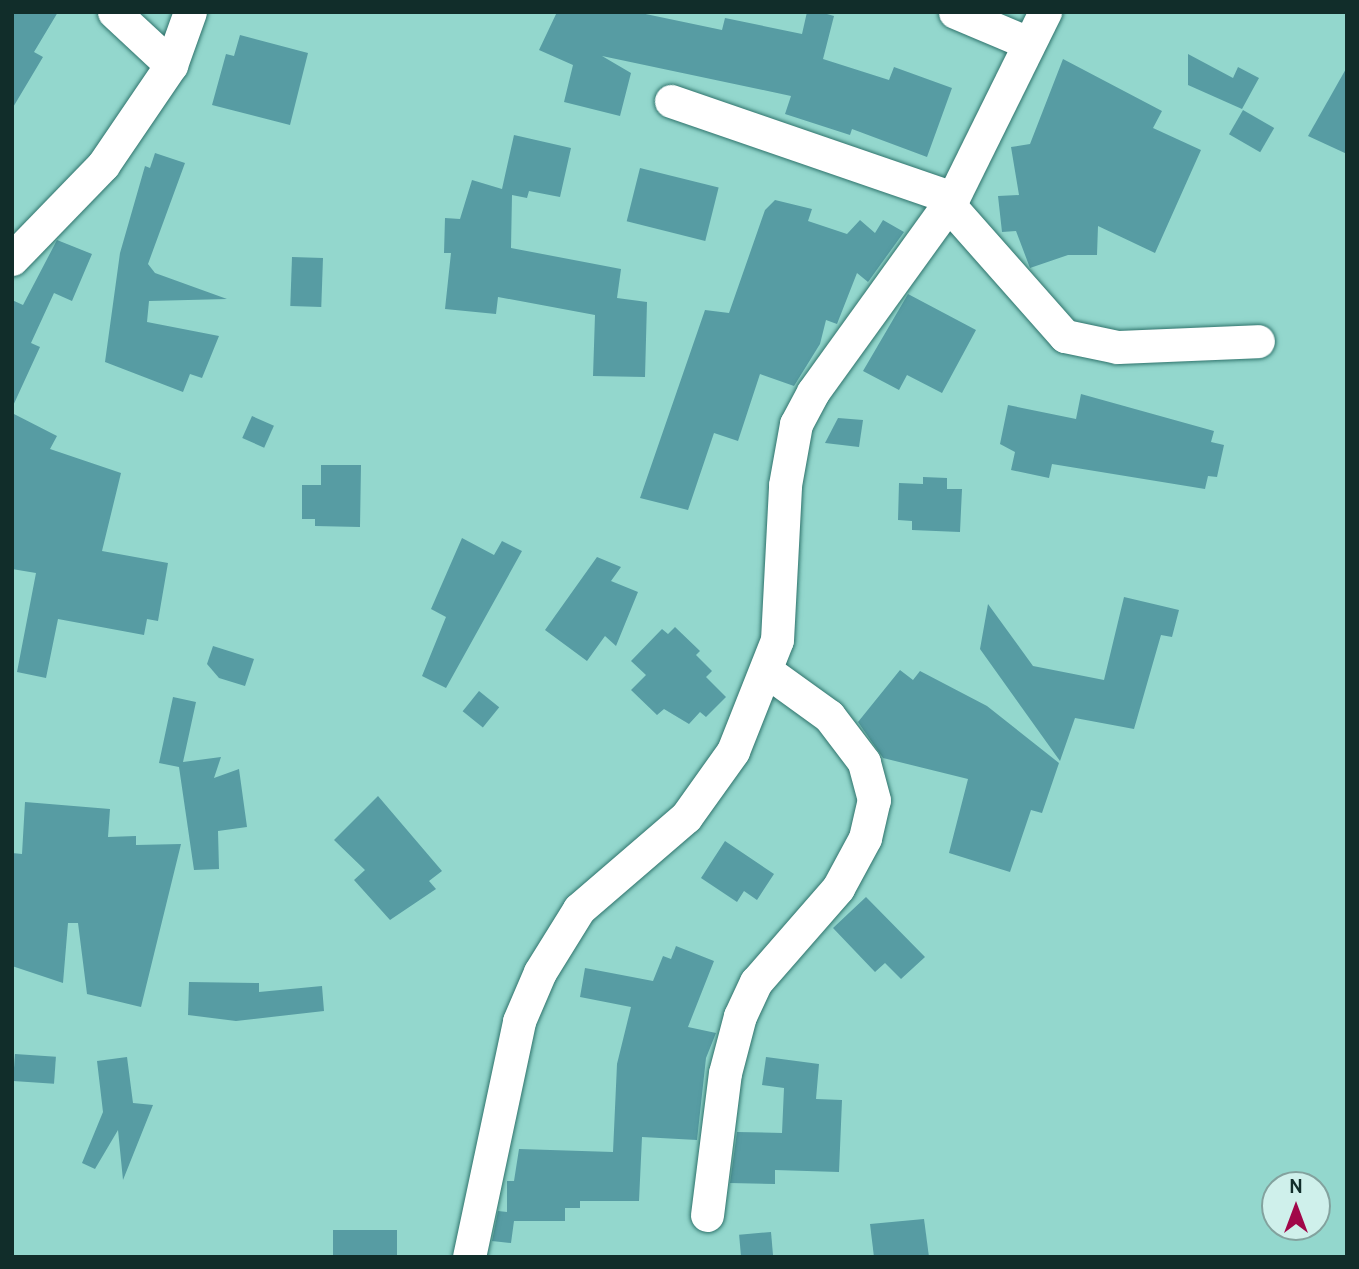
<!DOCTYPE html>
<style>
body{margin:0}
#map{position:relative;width:1359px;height:1269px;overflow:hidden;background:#93d7cd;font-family:Cabin,sans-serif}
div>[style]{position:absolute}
.building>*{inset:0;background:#579ca3;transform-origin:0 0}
.roads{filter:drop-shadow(0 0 2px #2f736c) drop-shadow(0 0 2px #2f736c)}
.street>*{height:33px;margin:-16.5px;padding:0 16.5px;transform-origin:16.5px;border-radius:16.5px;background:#fff}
span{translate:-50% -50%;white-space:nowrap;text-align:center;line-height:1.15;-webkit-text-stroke:6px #cff0eb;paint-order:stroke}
.frame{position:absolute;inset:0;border:14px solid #112d2a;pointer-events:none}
.north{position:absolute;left:1261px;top:1171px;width:70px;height:70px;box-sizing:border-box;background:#cff0eb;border:2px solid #83a29e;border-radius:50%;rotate:0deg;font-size:19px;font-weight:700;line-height:28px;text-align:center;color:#112d2a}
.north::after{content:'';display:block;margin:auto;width:24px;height:32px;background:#a10749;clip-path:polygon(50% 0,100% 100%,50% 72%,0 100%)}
</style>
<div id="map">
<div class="building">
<div style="clip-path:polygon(12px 12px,58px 12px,34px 52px,43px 57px,12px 109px)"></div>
<div style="clip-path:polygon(557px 12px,636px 12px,722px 30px,725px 18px,802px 34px,807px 12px,820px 12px,834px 16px,823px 59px,889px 80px,894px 67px,952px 88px,927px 157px,852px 129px,850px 135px,785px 114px,791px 96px,602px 56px,631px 73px,620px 116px,564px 102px,573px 65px,539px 50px)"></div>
<div style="clip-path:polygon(240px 35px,308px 53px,290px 125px,212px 105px,226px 54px,234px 56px)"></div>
<div style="clip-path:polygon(1188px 54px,1233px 78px,1238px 67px,1259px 78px,1242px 109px,1188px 85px)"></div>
<div style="clip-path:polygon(1063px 59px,1162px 111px,1153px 128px,1201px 150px,1155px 253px,1098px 226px,1097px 255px,1068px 255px,1030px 268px,1016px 231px,1002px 232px,998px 196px,1019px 195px,1011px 147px,1030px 144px)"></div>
<div style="clip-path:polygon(1347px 67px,1347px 154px,1308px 136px)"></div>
<div style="left:1243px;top:110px;width:36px;height:28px;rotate:30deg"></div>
<div style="clip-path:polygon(514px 135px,571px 148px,560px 197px,529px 191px,527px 198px,512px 195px,511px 248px,621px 269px,617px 298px,647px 302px,645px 377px,593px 376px,595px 315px,498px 297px,496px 314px,445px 309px,451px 253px,444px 253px,445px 218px,460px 219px,472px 180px,502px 189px)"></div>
<div style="clip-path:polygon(155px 153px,185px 163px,148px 264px,155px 273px,227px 299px,149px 301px,147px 322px,219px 336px,202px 378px,190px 374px,183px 392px,105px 362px,120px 253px,145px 166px,150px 168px)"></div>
<div style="left:640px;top:168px;width:81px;height:55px;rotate:14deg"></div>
<div style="clip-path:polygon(775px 200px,812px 209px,808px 221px,847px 234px,860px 220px,875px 233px,883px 220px,904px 232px,868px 282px,857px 273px,837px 324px,826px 320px,820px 344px,794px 386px,760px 374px,738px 441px,714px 433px,688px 510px,640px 498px,705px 310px,729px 313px,765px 210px)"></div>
<div style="clip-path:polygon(57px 240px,92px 254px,72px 301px,54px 293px,31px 343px,40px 347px,12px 408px,12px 300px,23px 305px)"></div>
<div style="left:292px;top:257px;width:31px;height:49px;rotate:2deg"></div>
<div style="clip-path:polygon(908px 294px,976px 330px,942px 393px,907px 375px,899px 390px,863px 371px)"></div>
<div style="clip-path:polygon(1081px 394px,1214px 431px,1211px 442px,1224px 445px,1217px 477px,1208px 476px,1205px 489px,1052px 464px,1049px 478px,1011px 470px,1015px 452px,1000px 444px,1008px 405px,1076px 419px)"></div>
<div style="clip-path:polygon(12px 413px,57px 436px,50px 449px,121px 473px,102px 551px,168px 563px,158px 621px,147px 619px,144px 635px,58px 619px,46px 678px,17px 672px,36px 573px,12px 569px)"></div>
<div style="left:252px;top:416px;width:24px;height:24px;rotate:24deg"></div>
<div style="clip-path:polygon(838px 418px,863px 420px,859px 447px,825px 443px)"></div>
<div style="clip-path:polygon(321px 465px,361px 465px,360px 527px,315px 526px,315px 519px,302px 519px,302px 485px,321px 485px)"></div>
<div style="clip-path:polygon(923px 477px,947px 478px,947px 489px,962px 489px,960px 532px,912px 530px,912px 521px,898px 520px,899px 483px,923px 484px)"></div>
<div style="clip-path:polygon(462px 538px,494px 555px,502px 541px,522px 551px,446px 688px,422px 676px,446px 617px,431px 609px)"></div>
<div style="clip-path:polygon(597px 557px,621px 567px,611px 581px,638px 592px,616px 646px,605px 636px,587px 661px,545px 630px)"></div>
<div style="clip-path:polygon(1124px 597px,1179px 610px,1172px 637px,1161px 635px,1134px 729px,1075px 718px,1060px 761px,980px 649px,988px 604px,1033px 666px,1104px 680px)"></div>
<div style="clip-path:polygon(675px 627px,700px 651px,696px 655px,712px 671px,706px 677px,726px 697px,706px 717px,700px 712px,689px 724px,664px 709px,657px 715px,631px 690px,646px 675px,631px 661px,662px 629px,668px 634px)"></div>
<div style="clip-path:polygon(213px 646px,254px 659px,245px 686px,219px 678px,207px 664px)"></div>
<div style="clip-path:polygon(900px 670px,913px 680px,920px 671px,987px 706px,1059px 763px,1042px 813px,1031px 810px,1010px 872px,949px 853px,968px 779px,883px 758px,858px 722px)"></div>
<div style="left:479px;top:691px;width:26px;height:26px;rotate:39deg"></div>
<div style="clip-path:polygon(173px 697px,196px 702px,183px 762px,221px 757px,214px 778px,239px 769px,247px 827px,218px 831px,219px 869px,194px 870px,179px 767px,159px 763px)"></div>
<div style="clip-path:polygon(378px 796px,442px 871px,429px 881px,436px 889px,390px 920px,354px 880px,365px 870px,334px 840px)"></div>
<div style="clip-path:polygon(25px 802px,110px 809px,108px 837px,136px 836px,136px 845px,181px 844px,141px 1007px,87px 994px,78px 923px,68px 923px,63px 983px,12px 966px,12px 853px,22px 854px)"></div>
<div style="clip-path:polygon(725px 841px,774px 874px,757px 900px,744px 891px,737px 902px,701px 878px)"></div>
<div style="clip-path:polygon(866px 897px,925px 957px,901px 979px,885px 963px,875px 972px,833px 928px)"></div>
<div style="clip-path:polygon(676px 946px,714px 961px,688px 1027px,716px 1033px,706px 1058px,697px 1140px,642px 1137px,639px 1201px,580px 1201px,580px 1208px,565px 1208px,565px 1221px,514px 1221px,511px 1243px,492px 1241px,498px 1211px,507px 1212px,507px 1181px,514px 1181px,519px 1149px,613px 1152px,617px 1064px,631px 1007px,580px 997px,585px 968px,653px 981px,663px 956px,671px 959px)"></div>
<div style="clip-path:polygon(189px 982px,259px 983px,259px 992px,322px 986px,324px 1011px,236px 1021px,188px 1015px)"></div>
<div style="left:15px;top:1054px;width:41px;height:27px;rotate:4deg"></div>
<div style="clip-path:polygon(127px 1057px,133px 1103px,153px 1105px,123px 1180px,118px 1130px,95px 1169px,82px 1163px,103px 1112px,97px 1061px)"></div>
<div style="clip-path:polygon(766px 1057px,819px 1064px,816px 1099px,842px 1100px,839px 1172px,775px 1170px,775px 1184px,730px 1183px,737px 1132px,782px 1133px,784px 1088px,762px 1085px)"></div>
<div style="clip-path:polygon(924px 1219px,929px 1257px,874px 1257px,870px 1224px)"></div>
<div style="left:333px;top:1230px;width:64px;height:28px"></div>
<div style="left:771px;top:1232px;width:25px;height:32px;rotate:85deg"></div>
</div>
<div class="roads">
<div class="street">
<div style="left:114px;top:12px;width:78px;rotate:42.9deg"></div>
<div style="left:955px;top:12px;width:77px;rotate:22.9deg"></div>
<div style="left:671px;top:101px;width:298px;rotate:19deg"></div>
<div style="left:949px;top:205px;width:175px;rotate:48.5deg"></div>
<div style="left:1065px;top:336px;width:53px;rotate:11.9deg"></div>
<div style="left:1117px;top:347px;width:141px;rotate:-2.4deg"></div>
<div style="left:12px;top:259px;width:131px;rotate:-45.9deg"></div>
<div style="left:103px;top:165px;width:121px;rotate:-55.8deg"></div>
<div style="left:171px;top:65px;width:56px;rotate:-70.3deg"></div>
<div style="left:707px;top:1215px;width:143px;rotate:-82.8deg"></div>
<div style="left:725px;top:1073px;width:59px;rotate:-75.3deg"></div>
<div style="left:740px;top:1016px;width:38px;rotate:-65deg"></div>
<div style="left:756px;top:982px;width:125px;rotate:-48.9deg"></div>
<div style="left:838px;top:888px;width:57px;rotate:-61.6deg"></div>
<div style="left:865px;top:838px;width:39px;rotate:-77deg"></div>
<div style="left:874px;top:800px;width:39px;rotate:-105deg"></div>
<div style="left:864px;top:762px;width:58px;rotate:-127.3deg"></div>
<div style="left:829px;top:716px;width:75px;rotate:-144.2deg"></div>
<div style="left:469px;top:1257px;width:241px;rotate:-78deg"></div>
<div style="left:519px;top:1021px;width:53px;rotate:-66.8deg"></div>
<div style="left:540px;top:972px;width:74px;rotate:-58.2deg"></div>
<div style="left:579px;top:909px;width:141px;rotate:-40.7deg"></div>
<div style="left:686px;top:817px;width:81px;rotate:-54.5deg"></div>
<div style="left:733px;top:751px;width:119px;rotate:-68.4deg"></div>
<div style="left:777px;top:640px;width:155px;rotate:-87deg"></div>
<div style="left:785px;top:485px;width:62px;rotate:-79.8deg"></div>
<div style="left:796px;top:424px;width:36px;rotate:-62deg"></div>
<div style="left:813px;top:392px;width:239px;rotate:-54.2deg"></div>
<div style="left:953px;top:198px;width:208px;rotate:-63.7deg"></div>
</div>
</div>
<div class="frame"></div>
<div class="north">N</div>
</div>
